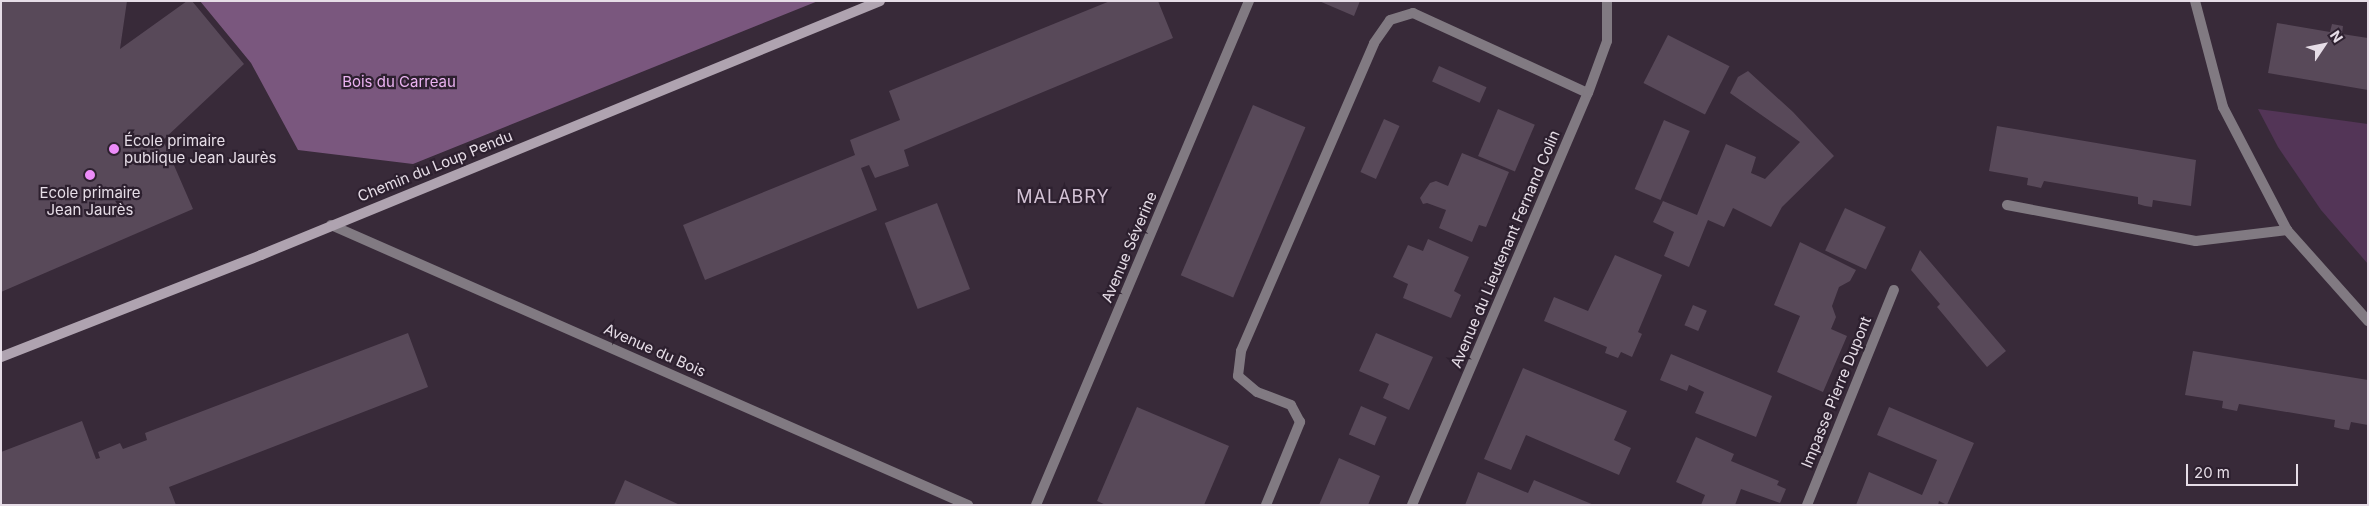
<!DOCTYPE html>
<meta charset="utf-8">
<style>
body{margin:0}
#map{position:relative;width:2369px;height:506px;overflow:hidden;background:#382a39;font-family:Inter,sans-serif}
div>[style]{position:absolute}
.green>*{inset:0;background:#533557}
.forest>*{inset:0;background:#7a577e}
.building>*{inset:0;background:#584959;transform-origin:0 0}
.service>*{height:10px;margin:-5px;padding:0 5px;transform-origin:5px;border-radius:5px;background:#817a82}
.minor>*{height:10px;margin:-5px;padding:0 5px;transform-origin:5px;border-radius:5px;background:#817a82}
.secondary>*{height:10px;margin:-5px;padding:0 5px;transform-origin:5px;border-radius:5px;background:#afa3b0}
.dots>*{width:14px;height:14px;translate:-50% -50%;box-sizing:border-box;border:2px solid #2d202f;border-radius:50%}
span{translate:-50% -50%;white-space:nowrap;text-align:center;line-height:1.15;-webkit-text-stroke:4.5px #2d202f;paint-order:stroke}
.park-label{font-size:15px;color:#ebb3f1}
.poi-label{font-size:15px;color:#e6dde7}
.left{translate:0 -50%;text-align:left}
.street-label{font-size:15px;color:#e6dde7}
.quarter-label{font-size:18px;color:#d3c2d5;letter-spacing:1px}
.frame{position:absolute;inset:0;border:2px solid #e6dde7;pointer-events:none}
.north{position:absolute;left:2299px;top:20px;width:50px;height:50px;-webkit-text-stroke:4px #2d202f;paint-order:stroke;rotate:56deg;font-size:14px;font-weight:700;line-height:20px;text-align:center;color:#e6dde7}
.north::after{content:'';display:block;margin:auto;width:18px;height:22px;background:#e6dde7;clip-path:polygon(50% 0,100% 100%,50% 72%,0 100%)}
.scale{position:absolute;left:2186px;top:464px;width:112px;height:22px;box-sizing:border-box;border:2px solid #e6dde7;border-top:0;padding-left:6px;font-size:15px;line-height:18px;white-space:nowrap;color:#e6dde7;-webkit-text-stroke:4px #2d202f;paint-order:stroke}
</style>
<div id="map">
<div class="green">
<div style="clip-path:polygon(2258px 109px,2368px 124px,2368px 264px,2321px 210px,2278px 147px)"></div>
</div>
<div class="forest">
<div style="clip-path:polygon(200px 1px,818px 1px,413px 164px,298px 150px,251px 63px)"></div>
</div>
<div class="building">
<div style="clip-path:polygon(1px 1px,127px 1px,120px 49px,187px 1px,192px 1px,244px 64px,163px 140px,193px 209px,1px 292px)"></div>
<div style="clip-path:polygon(1110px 1px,1158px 1px,1173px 38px,904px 150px,909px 166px,875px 178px,869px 165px,861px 168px,877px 210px,705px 280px,683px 225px,855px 155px,850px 140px,900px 120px,889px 91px)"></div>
<div style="clip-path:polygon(1319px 1px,1360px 1px,1354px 16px)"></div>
<div style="clip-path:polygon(2277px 23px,2330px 32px,2332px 24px,2343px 26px,2342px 34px,2368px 38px,2368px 90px,2268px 73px)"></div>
<div style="left:1668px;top:35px;width:69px;height:54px;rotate:27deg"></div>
<div style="left:1439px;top:66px;width:52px;height:17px;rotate:24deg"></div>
<div style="clip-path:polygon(1748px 71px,1793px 112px,1834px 156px,1782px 207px,1771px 227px,1733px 208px,1724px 227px,1708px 220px,1689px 267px,1664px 256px,1674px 232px,1653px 222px,1663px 201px,1697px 215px,1726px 144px,1756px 157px,1751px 173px,1765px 179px,1800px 142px,1730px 93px,1738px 77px)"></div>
<div style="left:1253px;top:105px;width:57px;height:185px;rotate:23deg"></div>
<div style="left:1498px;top:109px;width:40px;height:51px;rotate:23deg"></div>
<div style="left:1384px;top:119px;width:17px;height:58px;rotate:24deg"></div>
<div style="left:1664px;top:120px;width:28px;height:75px;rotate:23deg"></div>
<div style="clip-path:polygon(1997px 126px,2196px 160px,2191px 206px,2153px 200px,2152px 207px,2145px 206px,2138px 204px,2138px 197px,2044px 181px,2041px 188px,2027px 185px,2028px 178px,1989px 171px)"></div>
<div style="clip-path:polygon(1462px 153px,1509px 172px,1486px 227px,1479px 225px,1472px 242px,1439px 228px,1446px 210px,1427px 203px,1423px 204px,1420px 198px,1430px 183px,1436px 181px,1448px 186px)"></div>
<div style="left:937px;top:203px;width:92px;height:56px;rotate:69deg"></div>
<div style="left:1845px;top:208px;width:45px;height:47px;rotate:25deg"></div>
<div style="clip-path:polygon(1428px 239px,1469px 257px,1454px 291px,1461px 295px,1451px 318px,1403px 298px,1408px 284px,1393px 277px,1408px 245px,1423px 251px)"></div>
<div style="clip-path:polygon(1800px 242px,1856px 270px,1850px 281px,1839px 287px,1832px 306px,1836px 317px,1831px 329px,1847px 336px,1823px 392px,1777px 372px,1800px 316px,1774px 305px)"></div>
<div style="clip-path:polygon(1920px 250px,2006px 351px,1987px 367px,1937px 307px,1940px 304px,1911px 270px)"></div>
<div style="clip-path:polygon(1615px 255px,1662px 275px,1638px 332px,1642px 334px,1632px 357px,1621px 352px,1618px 358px,1605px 353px,1607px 347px,1544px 321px,1554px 297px,1588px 311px)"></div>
<div style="left:1693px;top:305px;width:15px;height:22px;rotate:23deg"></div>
<div style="clip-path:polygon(408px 333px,428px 387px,169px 487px,176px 505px,1px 505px,1px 452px,82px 421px,96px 459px,100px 458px,98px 452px,120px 443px,123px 449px,147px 440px,145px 433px)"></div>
<div style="clip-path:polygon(1376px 333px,1433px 357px,1409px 410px,1383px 398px,1389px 384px,1359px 371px)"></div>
<div style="clip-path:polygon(2193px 351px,2368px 380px,2368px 425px,2351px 422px,2349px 430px,2342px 429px,2334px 427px,2335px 420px,2239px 404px,2237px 411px,2222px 408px,2223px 401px,2185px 395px)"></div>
<div style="clip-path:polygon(1671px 354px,1772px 396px,1756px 437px,1695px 413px,1704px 392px,1689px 385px,1687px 391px,1660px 380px)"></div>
<div style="clip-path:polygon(1523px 368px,1627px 411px,1614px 440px,1631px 448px,1619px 475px,1526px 435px,1511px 470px,1484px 459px)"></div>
<div style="left:1361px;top:406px;width:28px;height:31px;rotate:23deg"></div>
<div style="clip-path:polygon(1137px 407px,1229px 446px,1204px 505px,1106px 505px,1097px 501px)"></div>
<div style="clip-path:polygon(1889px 407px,1974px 443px,1947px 505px,1939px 501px,1938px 505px,1856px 505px,1869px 472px,1922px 495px,1937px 460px,1877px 435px)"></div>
<div style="clip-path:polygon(1696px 437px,1734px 454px,1731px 461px,1779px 481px,1777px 485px,1786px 489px,1780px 503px,1741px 489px,1735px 505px,1701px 505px,1705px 495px,1676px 482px)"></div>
<div style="clip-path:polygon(1339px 458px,1380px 476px,1368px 505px,1319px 505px)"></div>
<div style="clip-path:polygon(1478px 472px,1528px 493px,1534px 480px,1594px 505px,1465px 505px)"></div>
<div style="clip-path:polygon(625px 480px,680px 505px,614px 505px)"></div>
</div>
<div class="service">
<div style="left:2007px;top:205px;width:192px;rotate:10.8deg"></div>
<div style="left:2196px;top:241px;width:92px;rotate:-6.9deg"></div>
<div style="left:1266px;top:505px;width:90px;rotate:-67.7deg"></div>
<div style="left:1300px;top:422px;width:19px;rotate:-118deg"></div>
<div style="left:1291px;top:405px;width:36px;rotate:-159deg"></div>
<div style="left:1257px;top:392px;width:25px;rotate:-140deg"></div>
<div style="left:1238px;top:376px;width:25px;rotate:-83deg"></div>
<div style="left:1241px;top:351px;width:335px;rotate:-66.6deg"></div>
<div style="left:1374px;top:43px;width:28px;rotate:-55deg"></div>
<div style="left:1390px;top:20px;width:24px;rotate:-17deg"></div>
<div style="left:1413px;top:13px;width:192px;rotate:24.6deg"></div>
</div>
<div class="minor">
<div style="left:2195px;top:1px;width:110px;rotate:75.2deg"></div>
<div style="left:2223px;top:107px;width:139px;rotate:62.5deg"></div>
<div style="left:2287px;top:230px;width:122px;rotate:48.3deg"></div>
<div style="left:331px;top:225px;width:696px;rotate:23.73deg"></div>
<div style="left:1036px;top:505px;width:547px;rotate:-67.09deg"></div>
<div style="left:1412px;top:505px;width:448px;rotate:-66.9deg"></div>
<div style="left:1588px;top:93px;width:55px;rotate:-69.9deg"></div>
<div style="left:1607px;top:41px;width:40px;rotate:-90deg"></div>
<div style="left:1807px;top:505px;width:232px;rotate:-68deg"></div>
</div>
<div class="secondary">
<div style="left:1px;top:357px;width:279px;rotate:-21.4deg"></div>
<div style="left:261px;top:255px;width:669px;rotate:-22.31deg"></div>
</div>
<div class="dots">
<div style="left:114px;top:149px;background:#ed8cf9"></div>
<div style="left:90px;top:175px;background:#ed8cf9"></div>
</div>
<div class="park-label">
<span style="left:399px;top:82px">Bois du Carreau</span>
</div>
<div class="poi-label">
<span class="left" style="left:124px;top:149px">École primaire<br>publique Jean Jaurès</span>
<span style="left:90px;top:201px">Ecole primaire<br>Jean Jaurès</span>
</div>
<div class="street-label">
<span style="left:435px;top:166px;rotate:-22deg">Chemin du Loup Pendu</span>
<span style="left:1129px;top:247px;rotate:-67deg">Avenue Séverine</span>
<span style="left:1505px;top:249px;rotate:-67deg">Avenue du Lieutenant Fernand Colin</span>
<span style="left:655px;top:350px;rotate:24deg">Avenue du Bois</span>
<span style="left:1836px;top:392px;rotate:-68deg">Impasse Pierre Dupont</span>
</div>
<div class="quarter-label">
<span style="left:1063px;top:197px">MALABRY</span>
</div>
<div class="frame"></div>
<div class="north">N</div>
<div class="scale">20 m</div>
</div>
